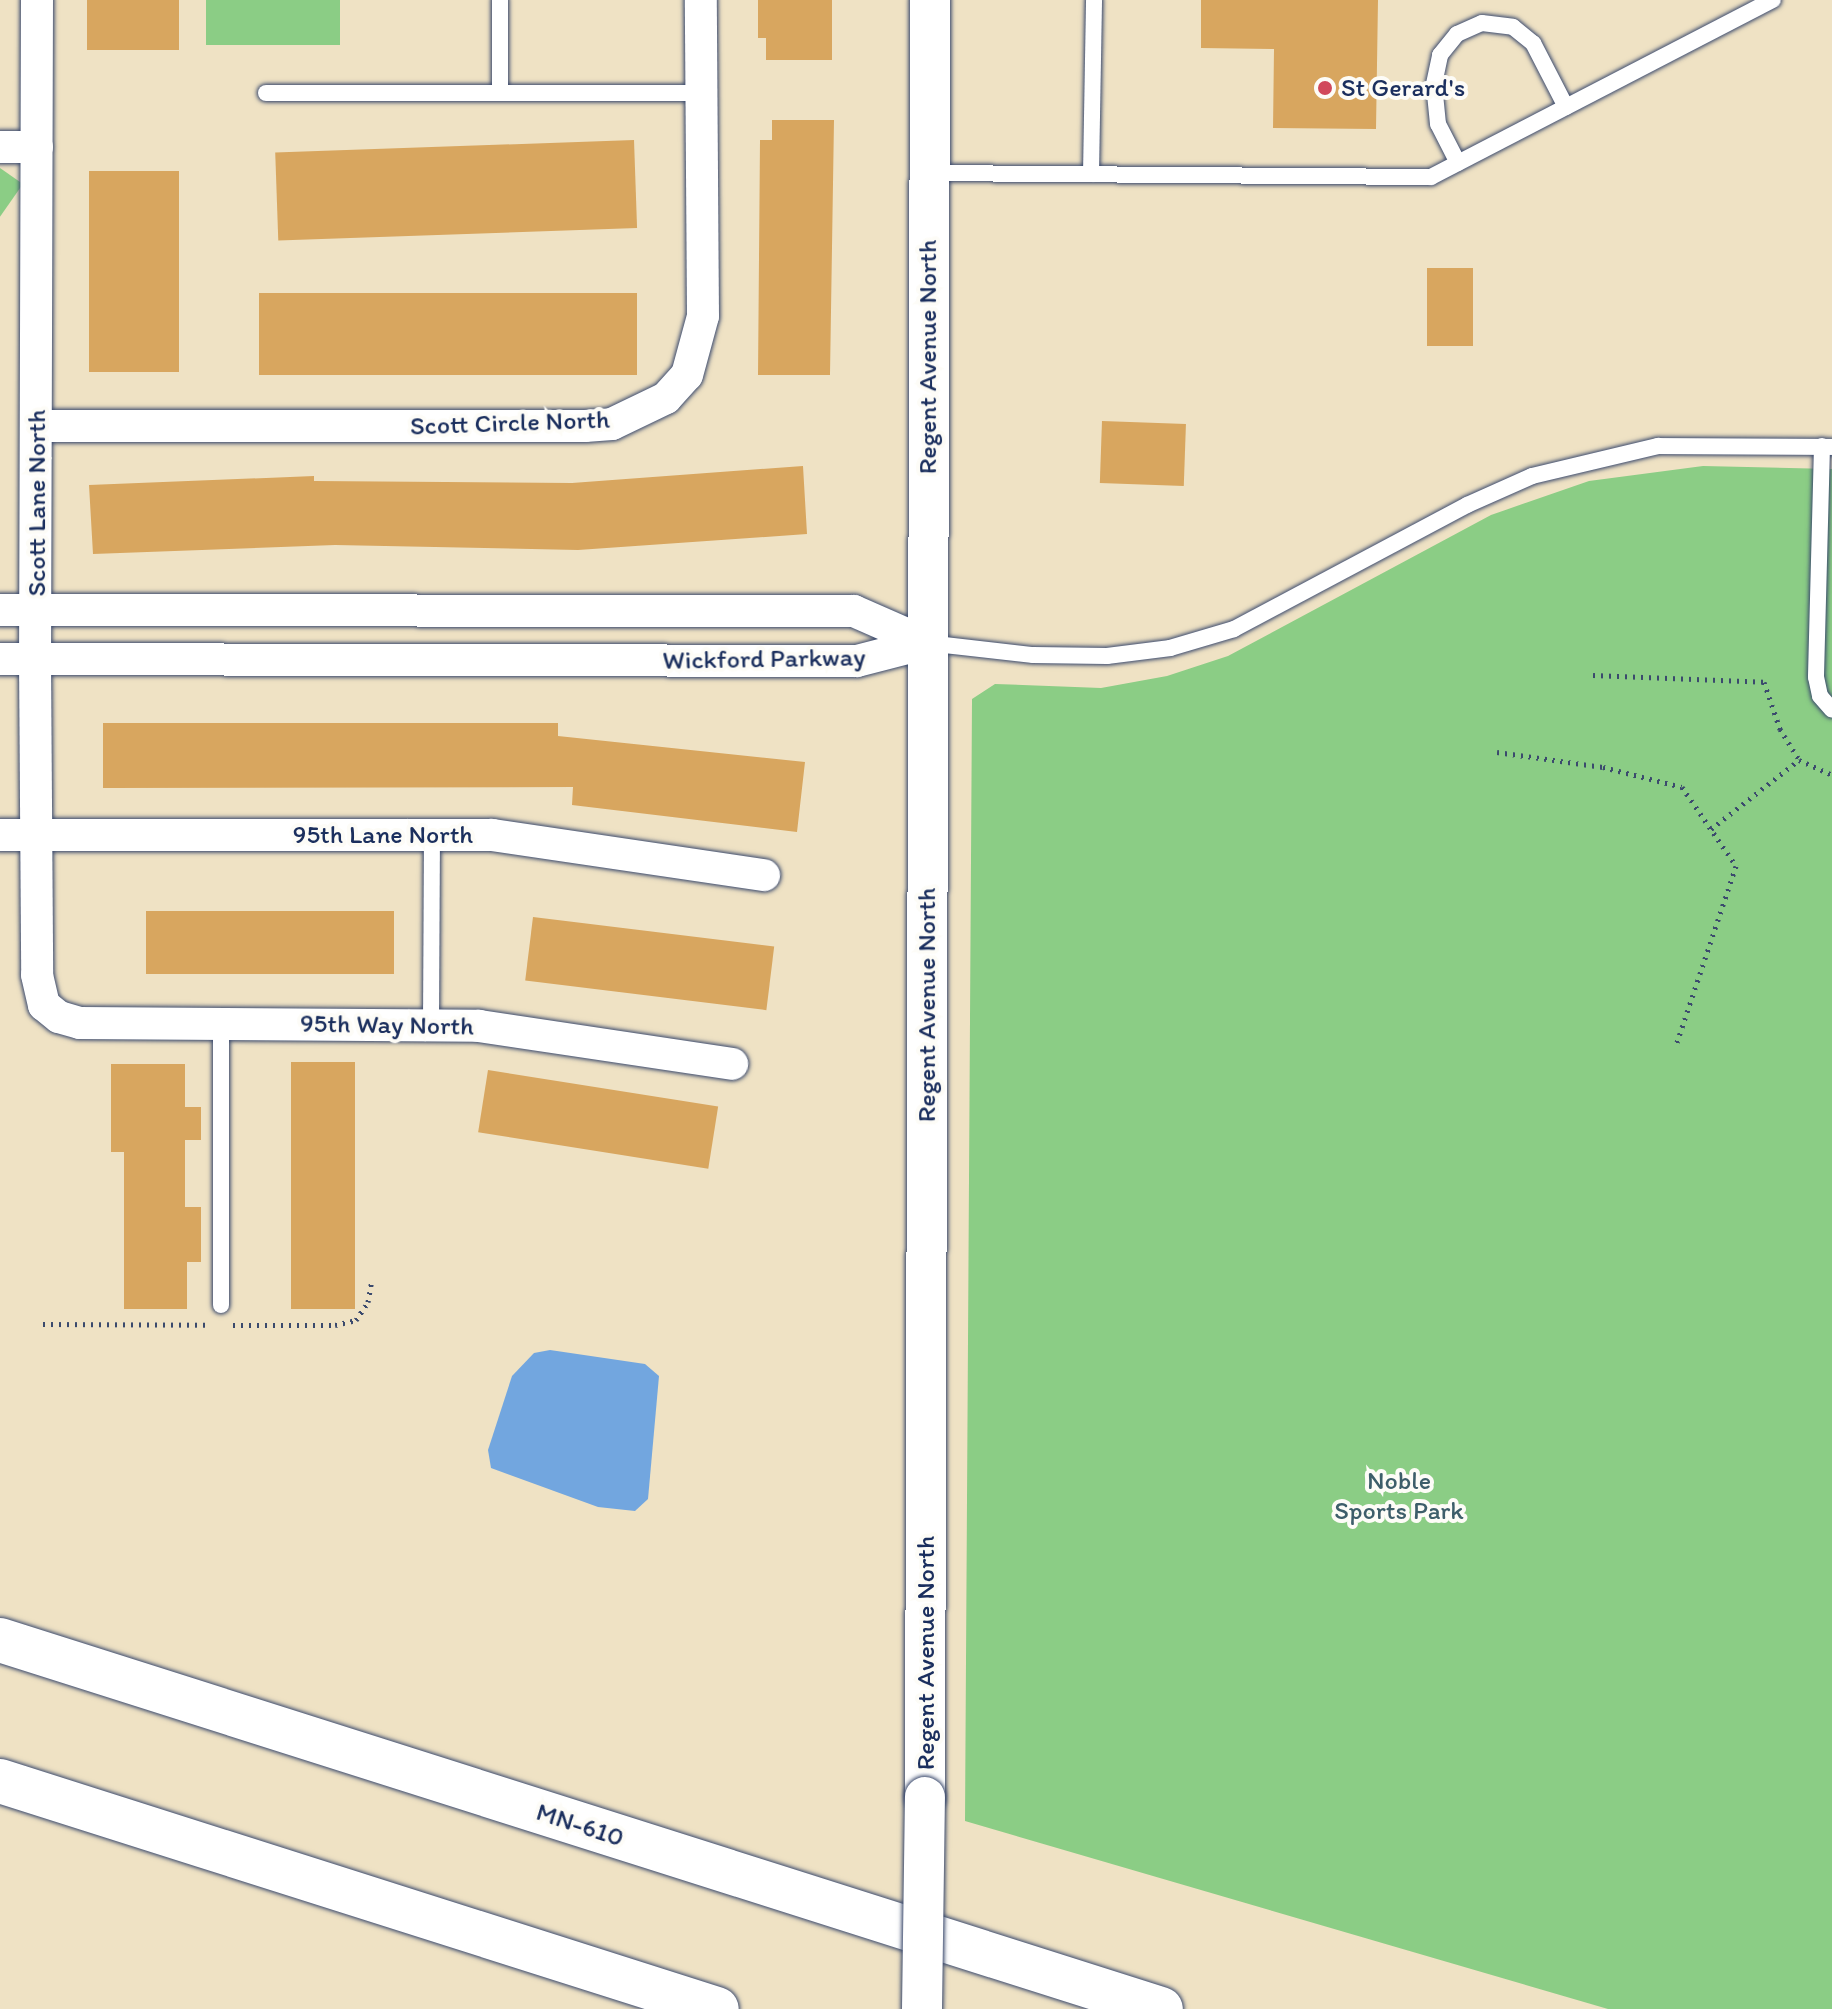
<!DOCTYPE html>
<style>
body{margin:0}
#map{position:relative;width:1832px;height:2009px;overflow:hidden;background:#efe2c4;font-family:Itim,sans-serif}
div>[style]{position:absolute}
.green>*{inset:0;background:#8bcd85;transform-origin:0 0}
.water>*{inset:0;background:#72a6df}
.building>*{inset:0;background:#d8a65f;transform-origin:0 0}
.path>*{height:5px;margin-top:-2.5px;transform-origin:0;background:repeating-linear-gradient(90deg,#3b4a6d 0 2px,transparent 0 8px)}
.roads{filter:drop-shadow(0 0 2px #3b4a6d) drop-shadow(0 0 2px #3b4a6d)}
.service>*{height:16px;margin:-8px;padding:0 8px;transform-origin:8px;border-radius:8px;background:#fff}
.minor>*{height:32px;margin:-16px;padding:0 16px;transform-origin:16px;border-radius:16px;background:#fff}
.tertiary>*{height:40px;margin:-20px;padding:0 20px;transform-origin:20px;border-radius:20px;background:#fff}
.motorway>*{height:44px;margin:-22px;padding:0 22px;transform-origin:22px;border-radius:22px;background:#fff}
.bridges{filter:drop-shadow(0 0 2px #3b4a6d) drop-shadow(0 0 2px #3b4a6d)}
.tertiary-bridge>*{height:40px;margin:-20px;padding:0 20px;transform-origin:20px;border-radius:20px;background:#fff}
.dots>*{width:22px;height:22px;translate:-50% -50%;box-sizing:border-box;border:4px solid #fdfcf7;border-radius:50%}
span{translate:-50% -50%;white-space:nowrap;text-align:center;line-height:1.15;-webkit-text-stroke:8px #fdfcf7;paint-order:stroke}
.poi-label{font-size:26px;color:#1b2f5e}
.left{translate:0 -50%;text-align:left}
.street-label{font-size:26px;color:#1b2f5e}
.park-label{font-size:26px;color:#3d5e6a}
</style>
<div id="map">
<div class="green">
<div style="left:206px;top:0;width:134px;height:45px"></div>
<div style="left:0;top:168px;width:28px;height:139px;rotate:35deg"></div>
<div style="clip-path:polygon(1703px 466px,1832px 469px,1832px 2009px,1608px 2009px,965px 1821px,972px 699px,995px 684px,1101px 688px,1167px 676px,1228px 656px,1491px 515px,1589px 481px)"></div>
</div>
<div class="water">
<div style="clip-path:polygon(550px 1350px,645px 1364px,659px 1376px,648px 1499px,635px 1511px,598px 1507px,491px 1468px,488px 1450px,512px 1376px,534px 1353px)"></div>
</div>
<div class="building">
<div style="left:87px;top:0;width:92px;height:50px"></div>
<div style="clip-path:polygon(758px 0,832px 0,832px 60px,766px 60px,766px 38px,758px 38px)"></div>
<div style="clip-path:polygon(1201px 0,1378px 0,1376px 129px,1273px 128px,1274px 49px,1201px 48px)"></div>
<div style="clip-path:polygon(772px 120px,834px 120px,830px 375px,758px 375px,760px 140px,772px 140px)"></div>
<div style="left:634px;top:140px;width:88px;height:359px;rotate:88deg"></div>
<div style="left:179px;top:171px;width:201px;height:90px;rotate:90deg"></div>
<div style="left:1427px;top:268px;width:46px;height:78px"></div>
<div style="left:259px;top:293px;width:378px;height:82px"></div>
<div style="left:1102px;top:421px;width:84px;height:62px;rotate:2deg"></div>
<div style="clip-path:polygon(803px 466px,807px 534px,578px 550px,335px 545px,93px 554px,89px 485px,314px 476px,314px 481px,572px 483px)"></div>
<div style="clip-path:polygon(103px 723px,558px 723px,558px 736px,805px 762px,797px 832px,572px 805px,573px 787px,103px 788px)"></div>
<div style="left:146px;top:911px;width:248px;height:63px"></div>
<div style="left:533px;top:917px;width:243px;height:64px;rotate:7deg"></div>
<div style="left:291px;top:1062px;width:64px;height:247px"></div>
<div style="clip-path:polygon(111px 1064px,185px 1064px,185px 1107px,201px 1107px,201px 1140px,185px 1140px,185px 1207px,201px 1207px,201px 1262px,187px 1262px,187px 1309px,124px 1309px,124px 1152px,111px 1152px)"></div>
<div style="left:488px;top:1070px;width:233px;height:63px;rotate:9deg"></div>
</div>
<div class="path">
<div style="left:1593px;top:675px;width:171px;rotate:2.3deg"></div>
<div style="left:1764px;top:682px;width:50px;rotate:71.2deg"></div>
<div style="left:1780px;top:729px;width:36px;rotate:58deg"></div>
<div style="left:1799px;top:760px;width:36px;rotate:24deg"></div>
<div style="left:1497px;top:752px;width:107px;rotate:8.1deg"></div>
<div style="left:1603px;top:767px;width:81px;rotate:14.2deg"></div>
<div style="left:1682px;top:787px;width:96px;rotate:55.6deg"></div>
<div style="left:1736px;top:866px;width:189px;rotate:108.5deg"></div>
<div style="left:1711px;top:829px;width:112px;rotate:-38.1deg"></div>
<div style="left:43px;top:1324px;width:164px;rotate:0.3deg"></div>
<div style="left:233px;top:1325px;width:102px"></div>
<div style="left:335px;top:1325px;width:22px;rotate:-13deg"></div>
<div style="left:356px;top:1320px;width:22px;rotate:-56deg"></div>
<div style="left:368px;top:1302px;width:22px;rotate:-80deg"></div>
</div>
<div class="roads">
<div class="service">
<div style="left:266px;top:93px;width:436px"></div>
<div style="left:500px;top:93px;width:93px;rotate:-90deg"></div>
<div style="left:1458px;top:163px;width:44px;rotate:-117.1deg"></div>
<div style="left:1438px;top:124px;width:40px;rotate:-95.7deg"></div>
<div style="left:1434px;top:84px;width:30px;rotate:-78deg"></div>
<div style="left:1440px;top:55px;width:27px;rotate:-51deg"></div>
<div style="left:1457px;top:34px;width:27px;rotate:-24deg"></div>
<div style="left:1482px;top:23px;width:31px;rotate:7deg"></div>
<div style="left:1513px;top:27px;width:26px;rotate:39deg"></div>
<div style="left:1533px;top:43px;width:72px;rotate:62.7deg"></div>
<div style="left:929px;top:173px;width:502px;rotate:0.46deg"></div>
<div style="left:1431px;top:177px;width:385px;rotate:-27.4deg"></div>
<div style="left:1091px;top:174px;width:174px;rotate:-89deg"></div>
<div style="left:1822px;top:446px;width:231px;rotate:91.5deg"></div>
<div style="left:1816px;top:677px;width:19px;rotate:78deg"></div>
<div style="left:1820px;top:696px;width:18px;rotate:49deg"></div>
<div style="left:927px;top:643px;width:107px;rotate:6.5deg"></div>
<div style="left:1033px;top:655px;width:74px;rotate:0.8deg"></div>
<div style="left:1107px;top:656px;width:64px;rotate:-7.2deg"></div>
<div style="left:1170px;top:648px;width:67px;rotate:-16.5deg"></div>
<div style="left:1234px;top:629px;width:264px;rotate:-28deg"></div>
<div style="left:1467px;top:505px;width:71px;rotate:-24deg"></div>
<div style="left:1532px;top:476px;width:130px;rotate:-13.4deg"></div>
<div style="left:1658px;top:446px;width:174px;rotate:0.3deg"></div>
<div style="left:431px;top:1023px;width:189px;rotate:-89.7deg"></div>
<div style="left:221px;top:1305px;width:282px;rotate:-90deg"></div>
</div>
<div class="minor">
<div style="left:37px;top:0;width:659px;rotate:90.17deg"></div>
<div style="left:35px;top:659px;width:316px;rotate:89.6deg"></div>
<div style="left:37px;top:975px;width:31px;rotate:77deg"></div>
<div style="left:44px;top:1005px;width:19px;rotate:39deg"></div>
<div style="left:59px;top:1017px;width:22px;rotate:16deg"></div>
<div style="left:80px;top:1023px;width:399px;rotate:0.4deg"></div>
<div style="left:479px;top:1026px;width:256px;rotate:8.5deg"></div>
<div style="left:0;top:147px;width:37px"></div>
<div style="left:36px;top:426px;width:549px"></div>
<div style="left:585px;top:426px;width:27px;rotate:-4deg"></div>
<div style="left:612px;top:424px;width:60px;rotate:-25.7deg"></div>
<div style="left:666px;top:398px;width:31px;rotate:-48deg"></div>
<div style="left:687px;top:375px;width:61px;rotate:-74.8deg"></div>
<div style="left:703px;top:316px;width:316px;rotate:-90.4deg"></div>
<div style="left:0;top:610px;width:854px;rotate:0.07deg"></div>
<div style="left:854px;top:611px;width:80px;rotate:23.7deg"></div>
<div style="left:0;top:659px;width:857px;rotate:0.13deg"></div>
<div style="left:857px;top:661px;width:72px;rotate:-14.4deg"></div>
<div style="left:0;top:835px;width:492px"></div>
<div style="left:492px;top:835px;width:275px;rotate:8.4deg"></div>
</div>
<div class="tertiary">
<div style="left:925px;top:1797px;width:1797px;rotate:-89.84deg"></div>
</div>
<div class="motorway">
<div style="left:0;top:1640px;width:1218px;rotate:17.63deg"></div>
<div style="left:0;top:1781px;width:752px;rotate:17.64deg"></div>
</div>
</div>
<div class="bridges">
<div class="tertiary-bridge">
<div style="left:922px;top:2009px;width:212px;rotate:-89.2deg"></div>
</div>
</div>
<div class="dots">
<div style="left:1325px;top:88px;background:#d1495b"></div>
</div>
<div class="poi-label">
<span class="left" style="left:1341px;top:88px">St Gerard's</span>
</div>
<div class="street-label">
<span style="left:928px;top:357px;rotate:-90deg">Regent Avenue North</span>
<span style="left:510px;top:423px;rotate:-2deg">Scott Circle North</span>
<span style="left:37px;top:503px;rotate:-90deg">Scott Lane North</span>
<span style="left:764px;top:659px;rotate:-1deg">Wickford Parkway</span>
<span style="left:383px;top:835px">95th Lane North</span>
<span style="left:927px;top:1005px;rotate:-90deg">Regent Avenue North</span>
<span style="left:387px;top:1025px;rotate:1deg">95th Way North</span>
<span style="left:926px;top:1653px;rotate:-90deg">Regent Avenue North</span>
<span style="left:580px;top:1825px;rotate:18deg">MN-610</span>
</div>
<div class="park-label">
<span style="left:1399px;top:1496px">Noble<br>Sports Park</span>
</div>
</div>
